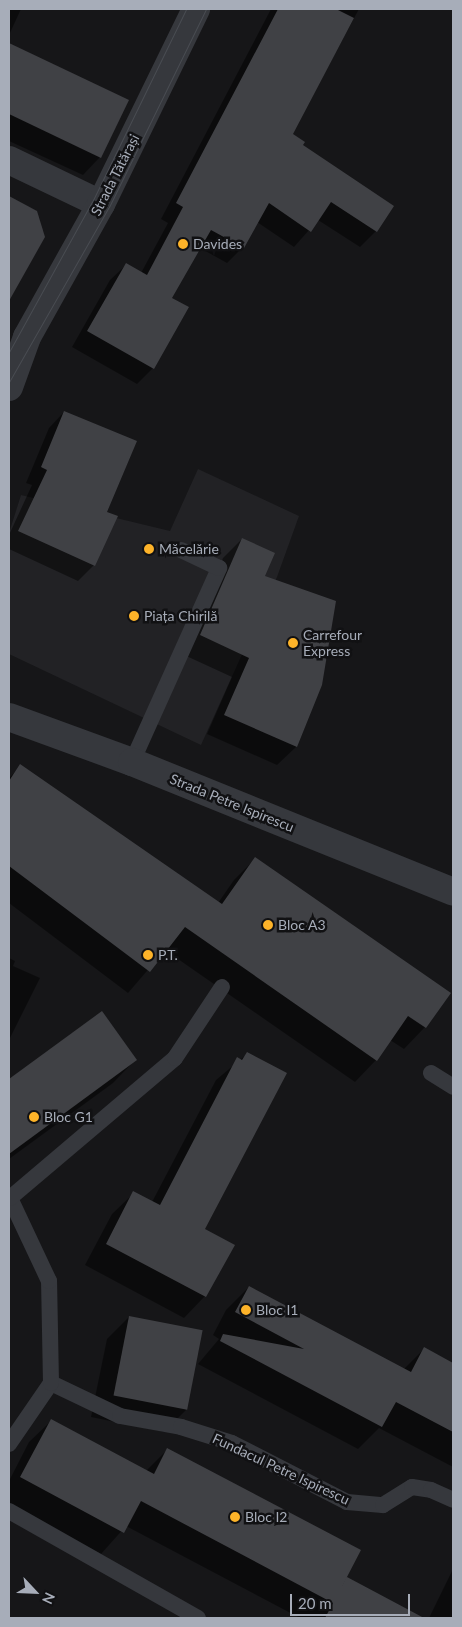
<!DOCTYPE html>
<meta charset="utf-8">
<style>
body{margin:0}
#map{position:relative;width:462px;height:1627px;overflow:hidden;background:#161618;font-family:Lato,sans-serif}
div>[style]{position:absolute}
.built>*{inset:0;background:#222225}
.shadow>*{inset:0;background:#0007}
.building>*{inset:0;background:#404145;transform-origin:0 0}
.service>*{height:16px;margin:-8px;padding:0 8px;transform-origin:8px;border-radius:8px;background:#36383d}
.minor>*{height:28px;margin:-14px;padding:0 14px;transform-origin:14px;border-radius:14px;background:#36383d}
.tertiary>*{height:28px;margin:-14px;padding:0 14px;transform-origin:14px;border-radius:14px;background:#36383d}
.tram>*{height:1px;margin:-0.5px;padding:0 0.5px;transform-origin:0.5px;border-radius:0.5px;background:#494c52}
.dots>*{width:14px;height:14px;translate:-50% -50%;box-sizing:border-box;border:2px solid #111113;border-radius:50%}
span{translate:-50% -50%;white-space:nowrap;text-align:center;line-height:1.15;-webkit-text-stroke:5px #111113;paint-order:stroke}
.street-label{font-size:14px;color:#a7adb9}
.poi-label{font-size:14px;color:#a7adb9}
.left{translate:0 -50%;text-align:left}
.frame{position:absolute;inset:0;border:10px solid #a7adb9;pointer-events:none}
.north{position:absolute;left:10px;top:1567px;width:50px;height:50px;-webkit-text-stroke:4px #111113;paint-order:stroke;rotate:115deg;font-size:14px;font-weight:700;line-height:20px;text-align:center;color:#a7adb9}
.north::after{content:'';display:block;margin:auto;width:18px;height:22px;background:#a7adb9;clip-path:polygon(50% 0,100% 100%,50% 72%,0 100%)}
.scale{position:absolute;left:290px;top:1594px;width:120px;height:22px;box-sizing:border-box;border:2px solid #a7adb9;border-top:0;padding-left:6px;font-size:15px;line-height:18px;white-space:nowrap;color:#a7adb9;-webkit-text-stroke:4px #111113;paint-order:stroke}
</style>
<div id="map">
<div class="built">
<div style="clip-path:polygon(198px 469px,299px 516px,277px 577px,201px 745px,9px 654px,9px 533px,21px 495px,170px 531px)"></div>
</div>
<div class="shadow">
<div style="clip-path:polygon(9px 9px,21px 9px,9px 35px)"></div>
<div style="clip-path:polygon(271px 9px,359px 9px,291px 135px,301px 145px,392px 206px,376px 231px,360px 247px,318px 220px,294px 247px,257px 222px,243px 247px,227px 263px,200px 248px,171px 298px,188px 308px,153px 368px,137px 384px,72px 347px,110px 280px,126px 265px,141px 273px,168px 223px,161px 219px)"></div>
<div style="clip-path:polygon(9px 45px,127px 101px,100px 157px,83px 175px,9px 141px)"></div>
<div style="clip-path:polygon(9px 197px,36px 211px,43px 237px,9px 298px)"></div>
<div style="clip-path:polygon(64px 412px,94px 565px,78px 581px,9px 549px,9px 535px,32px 485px,26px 483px,49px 428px)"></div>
<div style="clip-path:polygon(242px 539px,321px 684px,296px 747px,277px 765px,207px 734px,232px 677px,182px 654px,223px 558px)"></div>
<div style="clip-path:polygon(21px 766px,218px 903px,234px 880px,255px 859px,425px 1027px,404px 1049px,390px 1040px,376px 1060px,355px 1082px,165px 950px,128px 993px,9px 903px,9px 778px)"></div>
<div style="clip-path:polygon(9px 958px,15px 961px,13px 966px,40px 978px,9px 1040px)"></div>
<div style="clip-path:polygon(102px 1013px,135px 1060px,113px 1083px,9px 1159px,9px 1081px)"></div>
<div style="clip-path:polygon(247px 1054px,204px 1230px,205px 1296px,184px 1318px,85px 1265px,112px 1214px,134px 1193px,152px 1202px,216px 1080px)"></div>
<div style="clip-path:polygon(249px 1287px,404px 1369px,424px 1349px,453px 1364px,453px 1467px,379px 1428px,358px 1449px,198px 1364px,219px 1339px,213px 1335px,226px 1310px)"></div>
<div style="clip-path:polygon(129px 1317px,186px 1410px,164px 1432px,91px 1417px,107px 1339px)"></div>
<div style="clip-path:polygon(51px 1421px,146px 1471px,168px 1449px,343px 1584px,348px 1579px,421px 1618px,300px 1618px,126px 1526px,101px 1554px,9px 1505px,9px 1481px,29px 1442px)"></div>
<div style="clip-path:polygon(453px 1569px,453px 1618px,429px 1618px)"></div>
</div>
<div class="building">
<div style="clip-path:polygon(278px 9px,336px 9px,354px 18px,293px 134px,305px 142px,303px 145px,394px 206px,377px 232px,331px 202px,311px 232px,269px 203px,244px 248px,211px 230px,172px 298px,189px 307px,154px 369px,87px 331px,126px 263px,147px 275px,183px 207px,176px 203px)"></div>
<div style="clip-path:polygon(9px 43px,129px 100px,101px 158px,9px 114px)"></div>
<div style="clip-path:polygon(9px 196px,37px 211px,45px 237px,9px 301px)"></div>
<div style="clip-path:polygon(64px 411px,137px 441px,107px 512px,118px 516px,95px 566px,18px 531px,47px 470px,41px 467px)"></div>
<div style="clip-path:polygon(242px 538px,275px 553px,265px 576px,336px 601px,322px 685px,297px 747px,224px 715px,249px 658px,200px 635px)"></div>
<div style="clip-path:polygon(20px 764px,222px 904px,255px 857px,451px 993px,426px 1028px,408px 1016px,377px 1061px,185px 927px,150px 972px,9px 866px,9px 781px)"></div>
<div style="clip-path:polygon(102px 1011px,137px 1060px,9px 1154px,9px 1079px)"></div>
<div style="clip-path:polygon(247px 1052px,287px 1073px,205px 1229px,235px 1245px,206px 1297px,106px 1244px,133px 1191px,160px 1205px,237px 1057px,242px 1060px)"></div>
<div style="clip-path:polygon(249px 1286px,411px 1372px,424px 1347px,453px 1363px,453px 1432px,396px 1402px,382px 1427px,220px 1341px,223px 1334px,304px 1349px,235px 1312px)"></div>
<div style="left:129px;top:1316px;width:75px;height:81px;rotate:11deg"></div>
<div style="clip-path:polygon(51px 1419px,154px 1474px,167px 1448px,361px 1550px,335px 1600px,347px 1577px,424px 1618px,325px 1618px,333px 1603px,141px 1501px,124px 1533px,20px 1477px)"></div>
</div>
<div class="service">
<div style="left:132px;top:762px;width:213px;rotate:-65.8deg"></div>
<div style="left:219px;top:568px;width:42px;rotate:-154.7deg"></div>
<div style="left:431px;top:1073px;width:26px;rotate:32deg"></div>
<div style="left:51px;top:1383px;width:76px;rotate:25.6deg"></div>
<div style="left:120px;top:1416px;width:62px;rotate:10.2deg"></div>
<div style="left:181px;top:1427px;width:53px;rotate:17.4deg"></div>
<div style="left:232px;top:1443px;width:129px;rotate:27.2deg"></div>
<div style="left:347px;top:1502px;width:36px;rotate:5deg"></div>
<div style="left:383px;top:1505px;width:34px;rotate:-32deg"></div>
<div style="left:412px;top:1487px;width:19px;rotate:9deg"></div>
<div style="left:431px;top:1490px;width:24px;rotate:24deg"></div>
<div style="left:9px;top:1444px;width:74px;rotate:-55.5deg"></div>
<div style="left:51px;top:1383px;width:102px;rotate:-91.1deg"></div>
<div style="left:49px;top:1281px;width:92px;rotate:-115.2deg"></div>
<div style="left:10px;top:1198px;width:216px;rotate:-40.3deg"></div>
<div style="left:175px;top:1058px;width:85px;rotate:-56.5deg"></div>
<div style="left:9px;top:1511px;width:217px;rotate:29.5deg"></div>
</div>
<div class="minor">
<div style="left:9px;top:160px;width:102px;rotate:25.6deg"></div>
<div style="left:9px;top:717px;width:131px;rotate:20.1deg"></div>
<div style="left:132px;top:762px;width:346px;rotate:22deg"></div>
</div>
<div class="tertiary">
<div style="left:9px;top:387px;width:53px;rotate:-70.2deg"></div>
<div style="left:27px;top:337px;width:152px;rotate:-60.9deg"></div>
<div style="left:101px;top:204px;width:217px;rotate:-64deg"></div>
</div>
<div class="tram">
<div style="left:9px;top:352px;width:174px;rotate:-61.1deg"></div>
<div style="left:93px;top:200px;width:212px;rotate:-64deg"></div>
<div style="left:9px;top:382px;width:202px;rotate:-60.3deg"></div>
<div style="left:109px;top:207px;width:220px;rotate:-63.9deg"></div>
</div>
<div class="dots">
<div style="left:183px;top:244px;background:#fdb329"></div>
<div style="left:149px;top:549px;background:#fdb329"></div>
<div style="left:134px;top:616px;background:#fdb329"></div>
<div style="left:293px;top:643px;background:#fdb329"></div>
<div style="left:268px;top:925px;background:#fdb329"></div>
<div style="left:148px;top:955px;background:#fdb329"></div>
<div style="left:34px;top:1117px;background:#fdb329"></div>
<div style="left:246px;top:1310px;background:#fdb329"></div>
<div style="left:235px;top:1517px;background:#fdb329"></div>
</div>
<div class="street-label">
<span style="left:115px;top:175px;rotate:-63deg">Strada Tătărași</span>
<span style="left:232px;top:803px;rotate:22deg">Strada Petre Ispirescu</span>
<span style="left:281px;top:1469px;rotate:25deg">Fundacul Petre Ispirescu</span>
</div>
<div class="poi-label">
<span class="left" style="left:193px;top:244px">Davides</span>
<span class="left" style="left:159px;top:549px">Măcelărie</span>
<span class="left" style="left:144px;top:616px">Piața Chirilă</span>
<span class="left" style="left:303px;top:643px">Carrefour<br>Express</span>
<span class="left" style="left:278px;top:925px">Bloc A3</span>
<span class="left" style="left:158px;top:955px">P.T.</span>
<span class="left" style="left:44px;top:1117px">Bloc G1</span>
<span class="left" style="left:256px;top:1310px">Bloc I1</span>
<span class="left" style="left:245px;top:1517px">Bloc I2</span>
</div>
<div class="frame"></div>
<div class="north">N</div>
<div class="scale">20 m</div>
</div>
